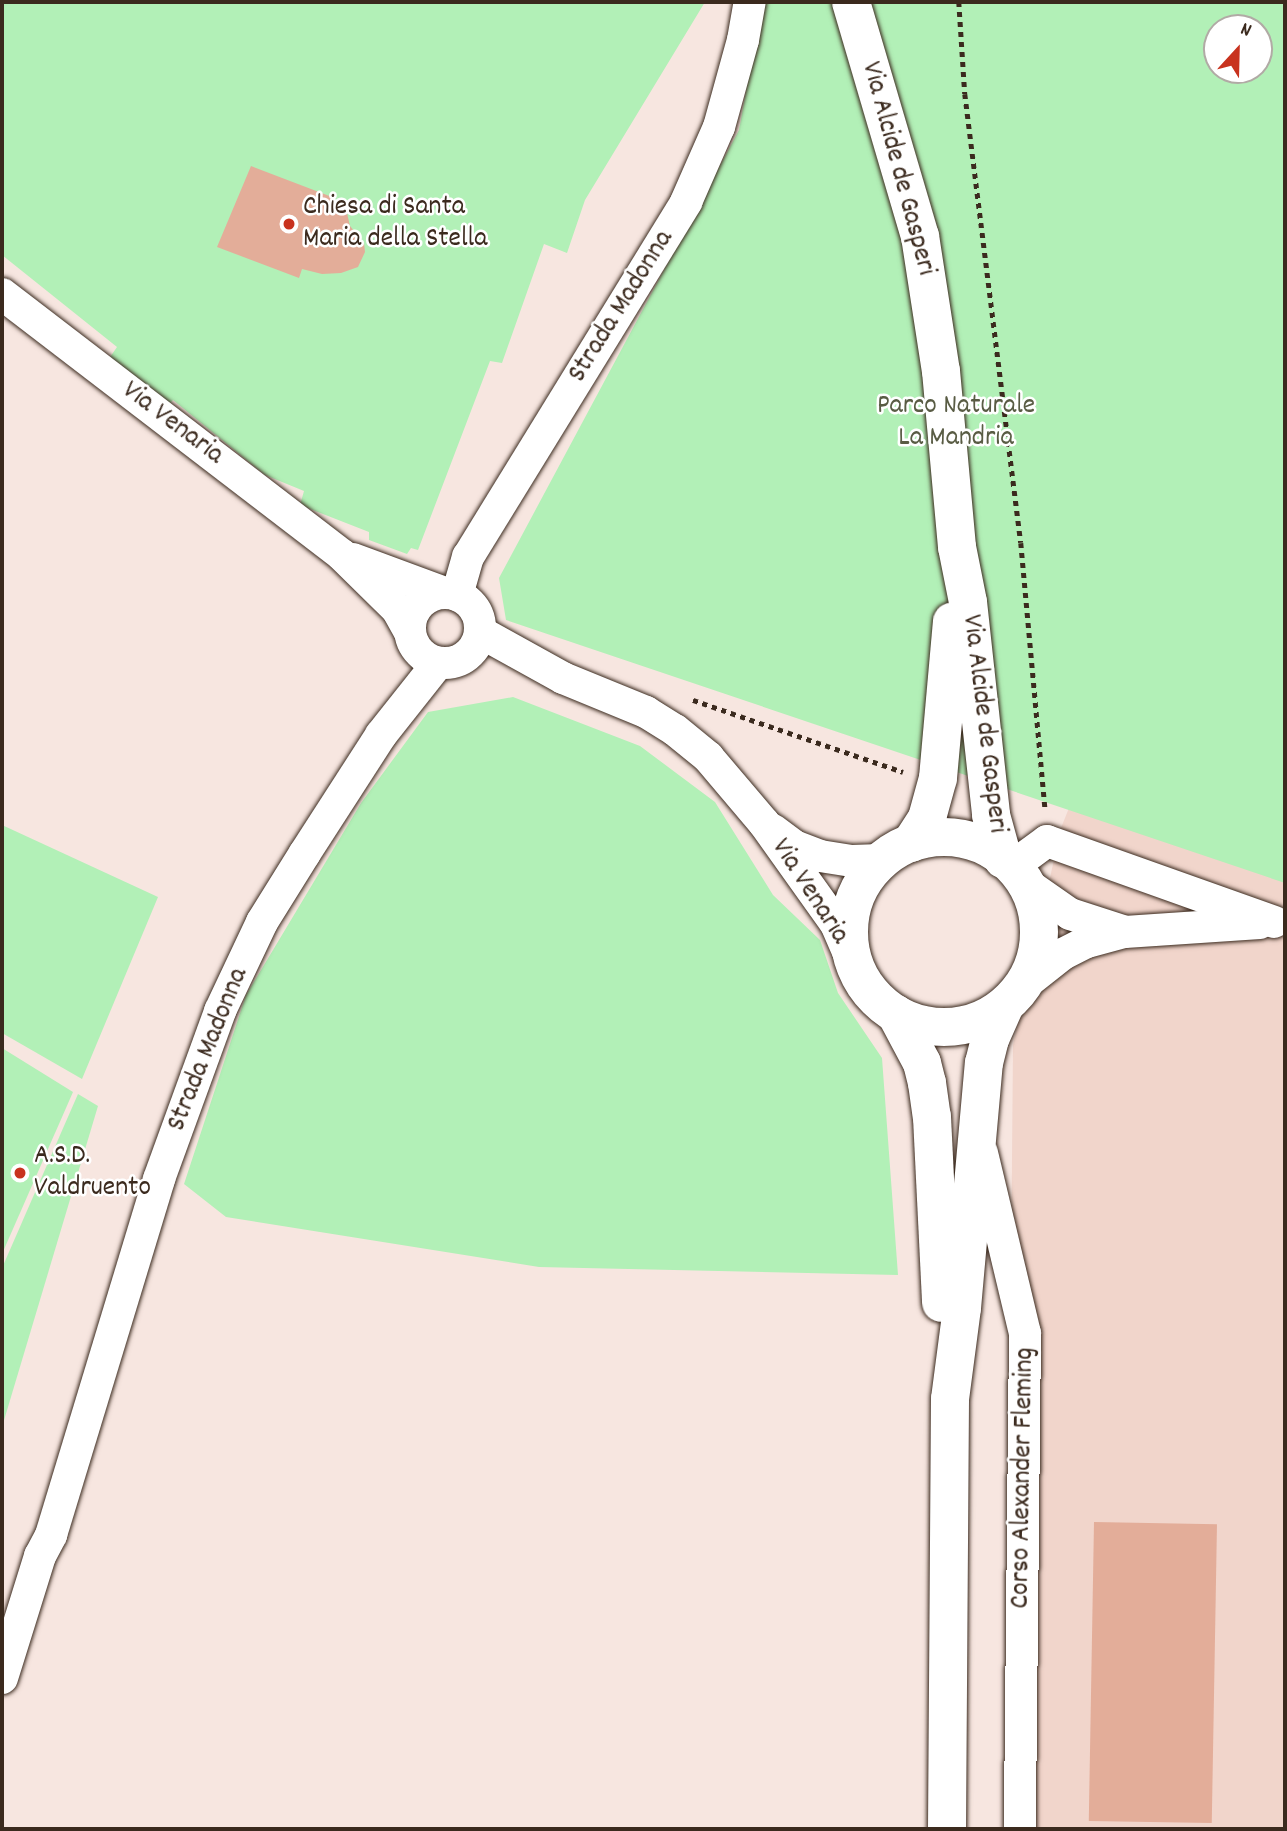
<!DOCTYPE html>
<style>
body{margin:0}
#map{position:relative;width:1287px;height:1831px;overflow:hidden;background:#f7e6e0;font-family:Dekko,sans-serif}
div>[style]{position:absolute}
.built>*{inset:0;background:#f1d5cb}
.green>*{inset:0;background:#b2f0b7}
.building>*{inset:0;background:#e3ad99;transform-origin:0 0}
.path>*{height:4.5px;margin-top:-2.25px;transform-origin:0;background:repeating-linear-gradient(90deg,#3b2a1e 0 5px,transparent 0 10px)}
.roads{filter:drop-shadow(0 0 2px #3b2a1e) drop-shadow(0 0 2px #3b2a1e)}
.minor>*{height:32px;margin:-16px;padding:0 16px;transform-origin:16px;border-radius:16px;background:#fff}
.minor>.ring{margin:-16px;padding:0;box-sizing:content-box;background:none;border:32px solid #fff;border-radius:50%}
.tertiary>*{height:38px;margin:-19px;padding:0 19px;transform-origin:19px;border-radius:19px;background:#fff}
.tertiary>.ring{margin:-19px;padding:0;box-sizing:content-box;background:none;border:38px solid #fff;border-radius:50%}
.dots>*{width:19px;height:19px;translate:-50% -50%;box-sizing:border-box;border:4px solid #fff;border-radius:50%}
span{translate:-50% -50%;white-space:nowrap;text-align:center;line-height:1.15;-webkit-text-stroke:5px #fff;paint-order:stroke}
.street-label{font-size:28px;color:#3b2a1e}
.poi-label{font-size:28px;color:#3b2a1e}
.left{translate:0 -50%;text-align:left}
.park-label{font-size:28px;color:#595c44}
.frame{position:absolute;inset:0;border:4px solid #3b2a1e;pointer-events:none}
.north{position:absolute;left:1203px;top:14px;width:70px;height:70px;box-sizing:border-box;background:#fff;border:2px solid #b1aaa5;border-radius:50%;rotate:22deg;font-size:19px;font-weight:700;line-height:28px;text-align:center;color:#3b2a1e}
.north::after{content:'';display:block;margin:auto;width:24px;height:32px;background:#c8321e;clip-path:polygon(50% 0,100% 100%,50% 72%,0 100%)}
</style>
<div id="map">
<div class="built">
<div style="clip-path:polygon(1188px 510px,1285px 538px,1285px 1829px,1006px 1829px,1013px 1045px,1061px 828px)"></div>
</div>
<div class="green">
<div style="clip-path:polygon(2px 2px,705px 2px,585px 200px,567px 253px,544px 244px,502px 363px,490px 361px,418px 550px,411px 548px,407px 554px,369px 540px,369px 532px,300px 505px,304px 491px,265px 475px,173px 400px,164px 410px,106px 363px,117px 347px,2px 255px)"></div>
<div style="clip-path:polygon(evenodd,762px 2px,1285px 2px,1285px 883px,506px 620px,499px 578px,739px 130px,762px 2px,1217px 28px,1259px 28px,1259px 70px,1217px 70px,1217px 28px)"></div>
<div style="clip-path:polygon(513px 697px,640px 746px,715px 802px,773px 895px,820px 940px,838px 993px,882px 1058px,898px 1275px,539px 1267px,226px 1217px,184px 1184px,246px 995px,361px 803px,428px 712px)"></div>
<div style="clip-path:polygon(2px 825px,158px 897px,82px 1079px,2px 1033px)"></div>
<div style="clip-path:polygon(2px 1048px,73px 1092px,2px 1254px)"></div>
<div style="clip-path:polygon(78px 1094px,98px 1106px,2px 1427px,2px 1268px)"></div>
</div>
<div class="building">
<div style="clip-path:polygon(251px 166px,332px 197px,329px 204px,347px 213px,350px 226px,364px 243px,365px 252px,358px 267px,341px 273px,322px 274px,302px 269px,299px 278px,217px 247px)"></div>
<div style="left:1094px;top:1522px;width:123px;height:299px;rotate:1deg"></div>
</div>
<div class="path">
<div style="left:959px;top:2px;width:92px;rotate:86.3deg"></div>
<div style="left:965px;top:94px;width:452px;rotate:82.9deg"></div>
<div style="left:1021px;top:543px;width:267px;rotate:84.8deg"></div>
<div style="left:693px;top:700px;width:222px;rotate:18.9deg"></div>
</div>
<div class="roads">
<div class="minor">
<div style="left:2px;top:294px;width:429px;rotate:37.5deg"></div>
<div style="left:342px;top:555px;width:77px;rotate:44.5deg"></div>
<div style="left:397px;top:609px;width:25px;rotate:61deg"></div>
<div style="left:353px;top:559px;width:98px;rotate:20.3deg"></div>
<div class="ring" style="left:410px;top:593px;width:38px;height:38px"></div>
<div style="left:457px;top:595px;width:40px;rotate:-74deg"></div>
<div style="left:468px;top:557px;width:417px;rotate:-58.4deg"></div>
<div style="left:686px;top:202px;width:82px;rotate:-66.3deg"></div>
<div style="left:719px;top:127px;width:90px;rotate:-74.6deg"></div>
<div style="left:743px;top:40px;width:39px;rotate:-80deg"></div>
<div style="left:480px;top:632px;width:95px;rotate:29deg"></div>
<div style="left:563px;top:678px;width:90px;rotate:22.3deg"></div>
<div style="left:646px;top:712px;width:34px;rotate:32deg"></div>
<div style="left:675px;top:730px;width:43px;rotate:39.3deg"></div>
<div style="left:708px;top:757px;width:87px;rotate:49.7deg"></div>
<div style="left:764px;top:823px;width:124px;rotate:54.5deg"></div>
<div style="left:836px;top:924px;width:40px;rotate:66.6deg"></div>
<div style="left:773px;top:830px;width:26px;rotate:37deg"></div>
<div style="left:794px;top:846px;width:28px;rotate:21deg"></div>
<div style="left:820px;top:856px;width:32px;rotate:9deg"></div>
<div style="left:852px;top:861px;width:29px;rotate:-2deg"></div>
<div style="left:1013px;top:866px;width:42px;rotate:-36.3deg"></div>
<div style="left:1047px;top:841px;width:241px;rotate:19.6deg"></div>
<div style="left:1027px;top:884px;width:52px;rotate:34.9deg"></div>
<div style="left:1070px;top:914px;width:56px;rotate:17.8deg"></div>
<div style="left:1025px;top:984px;width:48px;rotate:-38.3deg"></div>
<div style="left:1063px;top:954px;width:27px;rotate:-27deg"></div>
<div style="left:1087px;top:942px;width:39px;rotate:-15deg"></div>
<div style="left:1125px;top:932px;width:135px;rotate:-3.8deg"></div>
<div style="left:982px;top:1153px;width:185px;rotate:76.6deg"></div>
<div style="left:1025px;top:1333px;width:496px;rotate:90.6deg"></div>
<div style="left:2px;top:1678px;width:128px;rotate:-72.7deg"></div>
<div style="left:40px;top:1556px;width:24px;rotate:-62deg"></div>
<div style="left:51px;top:1535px;width:372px;rotate:-73.1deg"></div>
<div style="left:159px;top:1179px;width:179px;rotate:-70deg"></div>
<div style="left:220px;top:1011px;width:98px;rotate:-64.7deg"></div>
<div style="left:262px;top:922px;width:81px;rotate:-58.1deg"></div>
<div style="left:305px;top:853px;width:140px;rotate:-57.2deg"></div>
<div style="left:381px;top:735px;width:92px;rotate:-51.6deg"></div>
</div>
<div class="tertiary">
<div style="left:851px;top:2px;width:244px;rotate:73.6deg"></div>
<div style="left:920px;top:236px;width:137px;rotate:81.2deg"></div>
<div style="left:941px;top:371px;width:177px;rotate:84.8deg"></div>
<div style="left:957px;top:547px;width:56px;rotate:78.7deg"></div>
<div style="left:968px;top:602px;width:214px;rotate:83.8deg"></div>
<div style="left:991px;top:815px;width:46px;rotate:74.7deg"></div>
<div class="ring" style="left:849px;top:837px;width:152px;height:152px"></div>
<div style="left:911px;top:843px;width:30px;rotate:-57deg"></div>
<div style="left:927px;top:818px;width:41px;rotate:-74.6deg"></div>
<div style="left:938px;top:778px;width:157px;rotate:-84.9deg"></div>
<div style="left:896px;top:1014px;width:55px;rotate:62deg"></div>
<div style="left:922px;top:1063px;width:21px;rotate:76deg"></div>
<div style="left:927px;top:1083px;width:34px;rotate:82deg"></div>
<div style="left:932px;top:1117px;width:186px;rotate:87.2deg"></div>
<div style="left:947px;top:1829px;width:430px;rotate:-89.6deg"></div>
<div style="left:950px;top:1399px;width:92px;rotate:-82.5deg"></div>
<div style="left:962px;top:1308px;width:246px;rotate:-84.9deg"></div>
<div style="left:984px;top:1063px;width:25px;rotate:-76deg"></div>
<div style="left:990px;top:1039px;width:36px;rotate:-66deg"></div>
</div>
</div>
<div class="dots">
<div style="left:289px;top:224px;background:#c8321e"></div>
<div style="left:20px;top:1173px;background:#c8321e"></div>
</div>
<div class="street-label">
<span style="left:897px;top:169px;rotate:75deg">Via Alcide de Gasperi</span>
<span style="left:622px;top:307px;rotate:-58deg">Strada Madonna</span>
<span style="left:172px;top:424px;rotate:37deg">Via Venaria</span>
<span style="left:983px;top:724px;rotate:83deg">Via Alcide de Gasperi</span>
<span style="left:809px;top:892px;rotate:57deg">Via Venaria</span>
<span style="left:209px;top:1050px;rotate:-68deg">Strada Madonna</span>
<span style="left:1024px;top:1478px;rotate:-89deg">Corso Alexander Fleming</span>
</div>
<div class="poi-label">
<span class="left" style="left:303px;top:224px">Chiesa di Santa<br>Maria della Stella</span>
<span class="left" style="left:34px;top:1173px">A.S.D.<br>Valdruento</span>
</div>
<div class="park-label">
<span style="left:956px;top:423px">Parco Naturale<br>La Mandria</span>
</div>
<div class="frame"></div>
<div class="north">N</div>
</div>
